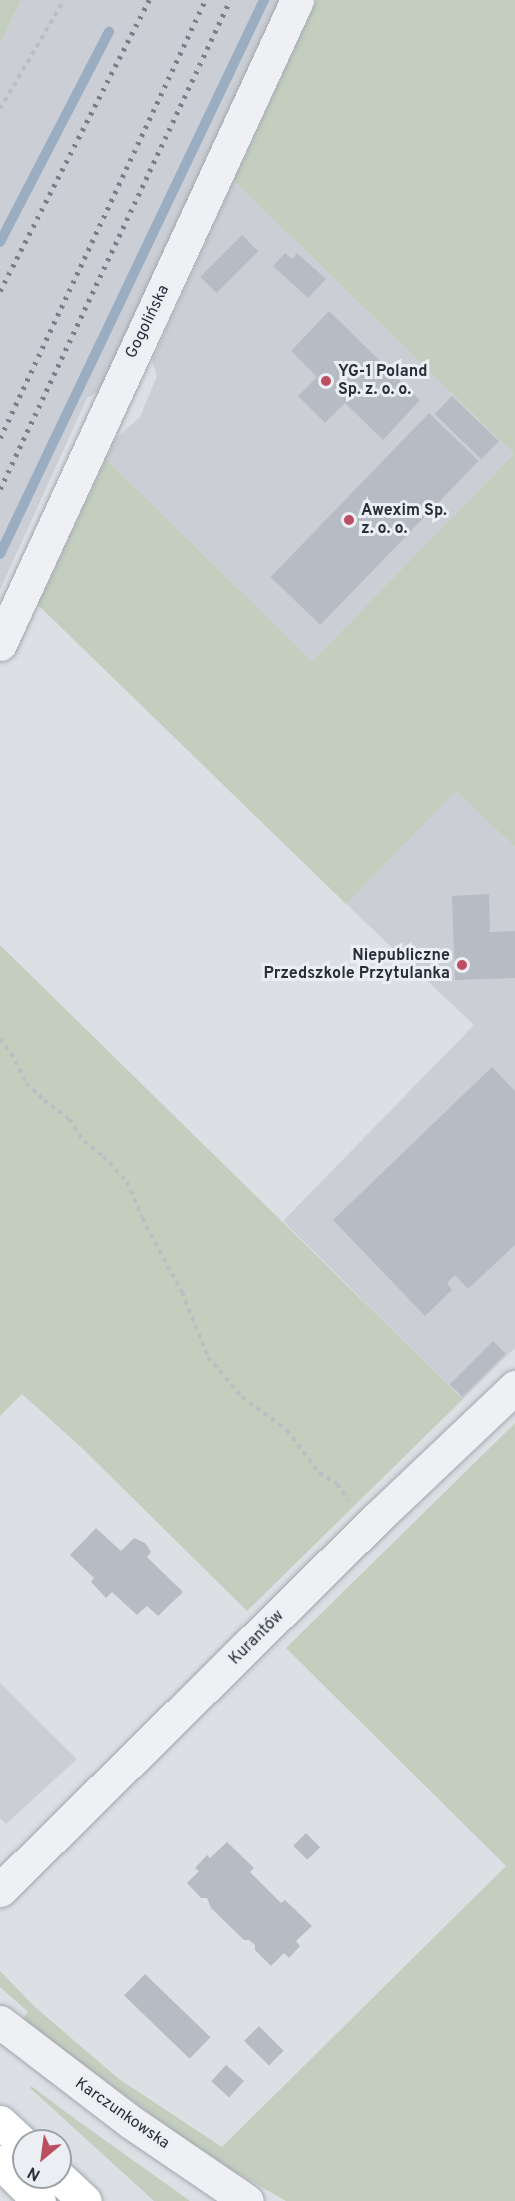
<!DOCTYPE html>
<meta charset="utf-8">
<style>
body{margin:0}
#map{position:relative;width:515px;height:2201px;overflow:hidden;background:#dce0e5;font-family:Overpass,sans-serif}
div>[style]{position:absolute}
.built>*{inset:0;background:#cbcfd5}
.green>*{inset:0;background:#c3cebf}
.stream>*{height:10px;margin:-5px;padding:0 5px;transform-origin:5px;border-radius:5px;background:#9baec1}
.building>*{inset:0;background:#b7bcc4;transform-origin:0 0}
.path>*{height:4px;margin-top:-2px;transform-origin:0;background:repeating-linear-gradient(90deg,#bbbec3 0 4.5px,transparent 0 9px)}
.roads{filter:drop-shadow(0 0 2px #a2a7ae) drop-shadow(0 0 2px #a2a7ae)}
.street>*{height:33px;margin:-16.5px;padding:0 16.5px;transform-origin:16.5px;border-radius:16.5px;background:#eff0f4}
.secondary>*{height:33px;margin:-16.5px;padding:0 16.5px;transform-origin:16.5px;border-radius:16.5px;background:#fff}
.rail>*{height:4.5px;margin-top:-2.25px;transform-origin:0;background:repeating-linear-gradient(90deg,#78808c 0 3px,transparent 0 9px)}
.dots>*{width:16px;height:16px;translate:-50% -50%;box-sizing:border-box;border:3px solid #ebeff3;border-radius:50%}
span{translate:-50% -50%;white-space:nowrap;text-align:center;line-height:1.15;-webkit-text-stroke:6px #ebeff3;paint-order:stroke}
.street-label{font-size:16px;color:#282f39}
.poi-label{font-size:16px;color:#282f39;font-weight:700}
.left{translate:0 -50%;text-align:left}
.right{translate:-100% -50%;text-align:right}
.north{position:absolute;left:12px;top:2129px;width:60px;height:60px;box-sizing:border-box;background:#ebeff3;border:2px solid #9da2a9;border-radius:50%;rotate:209deg;font-size:16px;font-weight:700;line-height:24px;text-align:center;color:#282f39}
.north::after{content:'';display:block;margin:auto;width:21px;height:27px;background:#bd4e61;clip-path:polygon(50% 0,100% 100%,50% 72%,0 100%)}
</style>
<div id="map">
<div class="built">
<div style="clip-path:polygon(21px 0,283px 0,107px 387px,87px 398px,0 590px,0 44px)"></div>
<div style="clip-path:polygon(234px 181px,514px 454px,312px 661px,106px 459px,116px 438px,140px 417px,157px 376px,152px 361px)"></div>
<div style="clip-path:polygon(456px 790px,515px 847px,515px 1348px,463px 1399px,283px 1221px,474px 1025px,346px 904px)"></div>
<div style="clip-path:polygon(0 1683px,77px 1759px,6px 1824px,0 1818px)"></div>
</div>
<div class="green">
<div style="clip-path:polygon(0 0,21px 0,0 44px)"></div>
<div style="clip-path:polygon(317px 0,515px 0,515px 847px,456px 791px,346px 904px,38px 605px,106px 459px,312px 661px,514px 454px,234px 181px)"></div>
<div style="clip-path:polygon(0 945px,463px 1399px,247px 1611px,83px 1449px,22px 1394px,0 1416px)"></div>
<div style="clip-path:polygon(515px 1423px,515px 2201px,286px 2201px,212px 2159px,22px 2020px,28px 2012px,0 1987px,0 1971px,35px 2007px,119px 2079px,222px 2147px,506px 1866px,286px 1648px)"></div>
<div style="clip-path:polygon(31px 2086px,78px 2121px,190px 2201px,154px 2201px,30px 2088px)"></div>
</div>
<div class="stream">
<div style="left:0;top:242px;width:237px;rotate:-62.6deg"></div>
<div style="left:0;top:554px;width:614px;rotate:-64.52deg"></div>
</div>
<div class="building">
<div style="left:242px;top:235px;width:23px;height:59px;rotate:45deg"></div>
<div style="clip-path:polygon(285px 253px,292px 259px,297px 253px,326px 279px,308px 298px,273px 266px)"></div>
<div style="clip-path:polygon(329px 311px,420px 400px,383px 440px,345px 403px,325px 423px,298px 396px,317px 377px,291px 351px)"></div>
<div style="left:452px;top:396px;width:65px;height:25px;rotate:44deg"></div>
<div style="left:429px;top:413px;width:69px;height:228px;rotate:44deg"></div>
<div style="clip-path:polygon(489px 894px,490px 932px,515px 931px,515px 978px,455px 980px,452px 896px)"></div>
<div style="clip-path:polygon(492px 1067px,515px 1091px,515px 1245px,468px 1289px,455px 1275px,447px 1283px,452px 1290px,425px 1316px,333px 1220px)"></div>
<div style="left:493px;top:1341px;width:18px;height:61px;rotate:45deg"></div>
<div style="clip-path:polygon(96px 1528px,121px 1551px,134px 1538px,145px 1543px,151px 1552px,147px 1557px,183px 1592px,158px 1616px,147px 1606px,137px 1615px,112px 1592px,106px 1598px,91px 1582px,94px 1578px,70px 1555px)"></div>
<div style="left:306px;top:1833px;width:20px;height:18px;rotate:45deg"></div>
<div style="clip-path:polygon(227px 1842px,254px 1868px,250px 1872px,281px 1903px,285px 1900px,312px 1926px,296px 1941px,300px 1946px,289px 1958px,284px 1953px,271px 1966px,255px 1950px,255px 1945px,249px 1940px,244px 1940px,211px 1908px,207px 1898px,201px 1898px,187px 1883px,199px 1871px,195px 1868px,207px 1855px,210px 1858px)"></div>
<div style="left:145px;top:1974px;width:91px;height:30px;rotate:44deg"></div>
<div style="left:259px;top:2026px;width:35px;height:21px;rotate:45deg"></div>
<div style="left:226px;top:2065px;width:24px;height:22px;rotate:42deg"></div>
</div>
<div class="path">
<div style="left:0;top:109px;width:126px;rotate:-59.6deg"></div>
<div style="left:0;top:1039px;width:18px;rotate:52deg"></div>
<div style="left:11px;top:1053px;width:34px;rotate:63deg"></div>
<div style="left:26px;top:1083px;width:25px;rotate:43deg"></div>
<div style="left:44px;top:1100px;width:31px;rotate:37deg"></div>
<div style="left:69px;top:1119px;width:27px;rotate:56deg"></div>
<div style="left:84px;top:1141px;width:24px;rotate:38deg"></div>
<div style="left:103px;top:1156px;width:35px;rotate:47deg"></div>
<div style="left:127px;top:1182px;width:39px;rotate:67deg"></div>
<div style="left:142px;top:1218px;width:84px;rotate:61.6deg"></div>
<div style="left:182px;top:1292px;width:70px;rotate:68.2deg"></div>
<div style="left:208px;top:1357px;width:52px;rotate:49.6deg"></div>
<div style="left:242px;top:1397px;width:56px;rotate:36.3deg"></div>
<div style="left:287px;top:1430px;width:54px;rotate:53.3deg"></div>
<div style="left:319px;top:1473px;width:21px;rotate:31deg"></div>
<div style="left:337px;top:1484px;width:19px;rotate:55deg"></div>
</div>
<div class="roads">
<div class="street">
<div style="left:0;top:644px;width:709px;rotate:-65.24deg"></div>
<div style="left:0;top:1890px;width:528px;rotate:-44.62deg"></div>
<div style="left:376px;top:1519px;width:192px;rotate:-43.5deg"></div>
<div style="left:0;top:2022px;width:165px;rotate:37.4deg"></div>
<div style="left:131px;top:2122px;width:140px;rotate:34.3deg"></div>
</div>
<div class="secondary">
<div style="left:0;top:2122px;width:33px;rotate:43deg"></div>
<div style="left:0;top:2162px;width:55px;rotate:45deg"></div>
<div style="left:59px;top:2177px;width:35px;rotate:43deg"></div>
</div>
</div>
<div class="rail">
<div style="left:0;top:291px;width:327px;rotate:-62.9deg"></div>
<div style="left:0;top:438px;width:484px;rotate:-64.9deg"></div>
<div style="left:0;top:489px;width:540px;rotate:-64.81deg"></div>
</div>
<div class="dots">
<div style="left:326px;top:381px;background:#bd4e61"></div>
<div style="left:349px;top:520px;background:#bd4e61"></div>
<div style="left:462px;top:965px;background:#bd4e61"></div>
</div>
<div class="street-label">
<span style="left:148px;top:322px;rotate:-64deg">Gogolińska</span>
<span style="left:257px;top:1638px;rotate:-45deg">Kurantów</span>
<span style="left:122px;top:2114px;rotate:35deg">Karczunkowska</span>
</div>
<div class="poi-label">
<span class="left" style="left:338px;top:381px">YG-1 Poland<br>Sp. z. o. o.</span>
<span class="left" style="left:361px;top:520px">Awexim Sp.<br>z. o. o.</span>
<span class="right" style="left:450px;top:965px">Niepubliczne<br>Przedszkole Przytulanka</span>
</div>
<div class="north">N</div>
</div>
